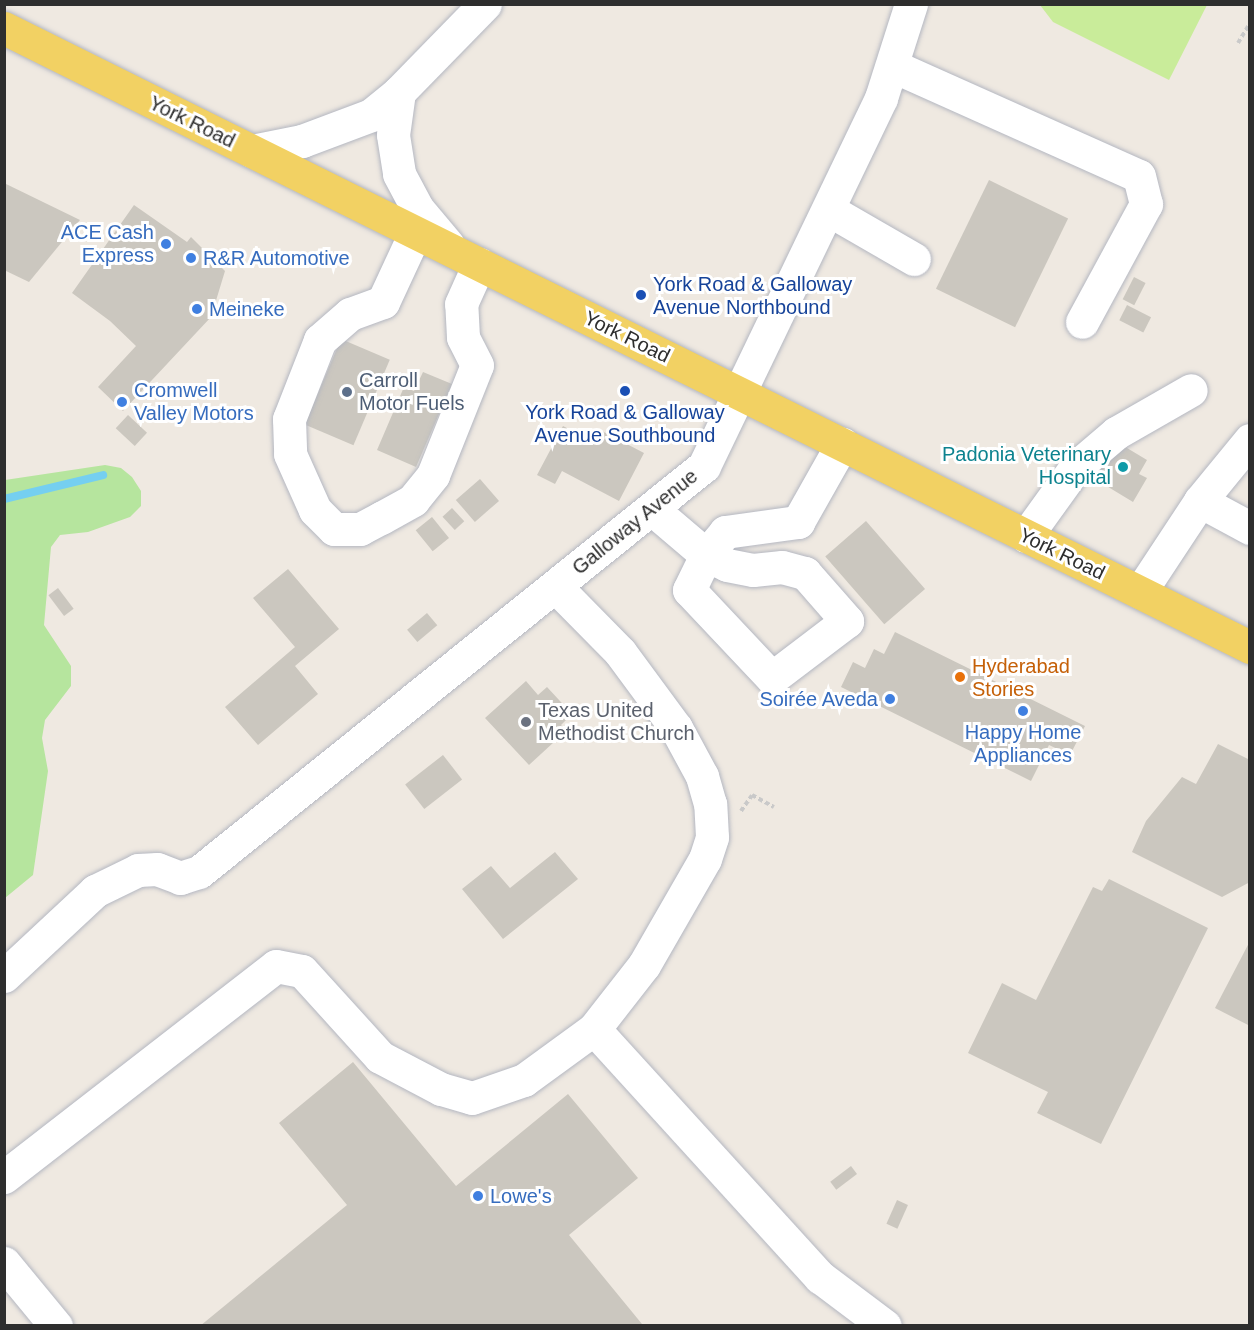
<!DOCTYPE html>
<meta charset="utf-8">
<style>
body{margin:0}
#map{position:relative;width:1254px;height:1330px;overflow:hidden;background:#efe9e1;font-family:Helvetica,sans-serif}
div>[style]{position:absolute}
.green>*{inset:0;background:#b6e59e}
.pitch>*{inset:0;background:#c9ec9a}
.stream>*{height:8px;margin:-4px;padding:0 4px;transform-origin:4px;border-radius:4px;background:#75cff0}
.building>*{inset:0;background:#cbc7bf;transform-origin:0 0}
.path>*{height:4px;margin-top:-2px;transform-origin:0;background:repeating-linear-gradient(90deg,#c9c9c9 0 4.5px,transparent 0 7.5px)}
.roads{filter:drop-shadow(0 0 2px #b4b7c1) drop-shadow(0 0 2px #b4b7c1)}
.minor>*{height:33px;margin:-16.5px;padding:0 16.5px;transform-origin:16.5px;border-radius:16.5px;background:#fff}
.major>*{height:33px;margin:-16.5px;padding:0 16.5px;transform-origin:16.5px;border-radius:16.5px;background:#f2d163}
.dots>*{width:16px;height:16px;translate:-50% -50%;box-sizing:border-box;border:3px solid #fff;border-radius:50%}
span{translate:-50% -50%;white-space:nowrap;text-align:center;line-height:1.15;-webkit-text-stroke:6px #fff;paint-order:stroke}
.street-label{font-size:20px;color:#2e2e2e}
.shop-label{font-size:20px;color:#366cbe}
.right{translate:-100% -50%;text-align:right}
.left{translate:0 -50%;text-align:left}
.transit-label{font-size:20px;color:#164399}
.service-label{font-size:20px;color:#4e5e75}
.culture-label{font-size:20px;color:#0d838f}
.food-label{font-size:20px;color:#c56008}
.worship-label{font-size:20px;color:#5b616d}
.frame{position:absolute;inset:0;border:6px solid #2e2e2e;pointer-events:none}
</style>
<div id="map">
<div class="green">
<div style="clip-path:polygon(105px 465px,121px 468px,132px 477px,141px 491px,141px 506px,130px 517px,88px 532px,60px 535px,51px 547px,44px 625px,71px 666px,71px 686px,45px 720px,42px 738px,48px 771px,33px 875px,5px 898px,5px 480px)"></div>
</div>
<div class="pitch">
<div style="clip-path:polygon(1040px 5px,1207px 5px,1169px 80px,1053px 22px)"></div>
</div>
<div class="stream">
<div style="left:4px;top:499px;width:102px;rotate:-13.6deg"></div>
</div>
<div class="building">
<div style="left:989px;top:180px;width:88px;height:121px;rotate:26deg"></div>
<div style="clip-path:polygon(4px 183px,80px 220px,29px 282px,4px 270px)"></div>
<div style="clip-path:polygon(134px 205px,187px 242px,191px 237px,225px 271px,211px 317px,123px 411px,98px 387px,136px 346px,110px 321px,72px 293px)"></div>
<div style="left:1134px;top:277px;width:13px;height:25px;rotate:27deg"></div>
<div style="left:1127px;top:305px;width:27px;height:17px;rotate:27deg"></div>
<div style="left:341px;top:339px;width:53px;height:93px;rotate:23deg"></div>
<div style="clip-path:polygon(423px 372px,452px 384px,416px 467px,377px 450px,404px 387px,414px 391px)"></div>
<div style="left:128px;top:415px;width:26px;height:18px;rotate:43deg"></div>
<div style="clip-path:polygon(563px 426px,592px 441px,598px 429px,644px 453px,619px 501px,562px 471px,555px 484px,537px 475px)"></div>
<div style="clip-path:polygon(1117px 442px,1147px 460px,1139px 474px,1147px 478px,1133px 502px,1095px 479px)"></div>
<div style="left:480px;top:479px;width:29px;height:32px;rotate:49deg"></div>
<div style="left:452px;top:508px;width:18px;height:13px;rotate:47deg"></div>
<div style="left:432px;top:517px;width:27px;height:21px;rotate:51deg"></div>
<div style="left:866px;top:521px;width:90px;height:54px;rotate:49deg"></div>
<div style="clip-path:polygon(288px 569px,339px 629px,295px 666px,318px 694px,258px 745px,225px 707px,295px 647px,253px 598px)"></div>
<div style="left:58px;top:588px;width:26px;height:12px;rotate:53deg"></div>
<div style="left:427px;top:613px;width:16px;height:26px;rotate:50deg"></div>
<div style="clip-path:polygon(895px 632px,1085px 726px,1070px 755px,1049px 745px,1031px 781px,841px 687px,853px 662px,865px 668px,874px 649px,884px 654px)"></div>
<div style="clip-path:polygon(526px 681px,538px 695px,547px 687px,572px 714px,561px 725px,566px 731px,529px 765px,485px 718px)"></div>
<div style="clip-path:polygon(1218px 744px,1250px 760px,1250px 882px,1222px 897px,1132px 852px,1146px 821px,1182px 777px,1196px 784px)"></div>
<div style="left:443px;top:755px;width:31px;height:48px;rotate:52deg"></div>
<div style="clip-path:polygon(555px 852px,578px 879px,503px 939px,462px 889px,491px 866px,510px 888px)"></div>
<div style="clip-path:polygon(1109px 879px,1208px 928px,1101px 1144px,1037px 1113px,1048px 1092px,968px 1053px,1002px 983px,1036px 1000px,1093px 887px,1102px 891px)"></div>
<div style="clip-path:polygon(1250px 941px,1250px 1026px,1215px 1008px)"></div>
<div style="clip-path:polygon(353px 1062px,456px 1186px,568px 1094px,638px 1178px,569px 1235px,642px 1324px,200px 1326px,347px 1205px,279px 1123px)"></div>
<div style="left:851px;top:1166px;width:10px;height:26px;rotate:53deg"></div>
<div style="left:897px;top:1200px;width:12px;height:26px;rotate:24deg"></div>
</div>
<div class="path">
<div style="left:1248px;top:4px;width:2px;rotate:27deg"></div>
<div style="left:1238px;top:43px;width:23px;rotate:-59deg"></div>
<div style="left:741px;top:811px;width:19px;rotate:-55deg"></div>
<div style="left:752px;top:795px;width:25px;rotate:29deg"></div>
</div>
<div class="roads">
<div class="minor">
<div style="left:893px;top:66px;width:269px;rotate:24.1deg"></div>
<div style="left:1139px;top:176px;width:29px;rotate:76deg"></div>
<div style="left:1146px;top:204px;width:134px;rotate:118.5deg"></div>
<div style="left:399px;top:92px;width:43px;rotate:97.9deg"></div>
<div style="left:393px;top:135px;width:39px;rotate:81deg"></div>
<div style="left:399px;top:174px;width:38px;rotate:62deg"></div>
<div style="left:417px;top:208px;width:48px;rotate:50deg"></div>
<div style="left:252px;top:151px;width:51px;rotate:-11.3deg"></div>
<div style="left:302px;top:141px;width:74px;rotate:-20.6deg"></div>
<div style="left:371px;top:115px;width:36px;rotate:-39deg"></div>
<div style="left:399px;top:92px;width:123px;rotate:-45.7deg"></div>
<div style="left:829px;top:210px;width:98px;rotate:30deg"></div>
<div style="left:415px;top:233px;width:76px;rotate:114.9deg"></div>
<div style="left:383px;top:302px;width:35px;rotate:160deg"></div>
<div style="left:350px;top:314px;width:40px;rotate:139deg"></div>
<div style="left:320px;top:340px;width:85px;rotate:111.4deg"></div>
<div style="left:289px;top:419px;width:35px;rotate:88deg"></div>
<div style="left:290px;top:454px;width:61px;rotate:65.9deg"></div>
<div style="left:315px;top:510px;width:27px;rotate:45deg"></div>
<div style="left:334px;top:529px;width:26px"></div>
<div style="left:360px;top:529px;width:24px;rotate:-28deg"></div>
<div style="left:381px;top:518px;width:37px;rotate:-29deg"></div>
<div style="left:413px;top:500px;width:32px;rotate:-51deg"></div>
<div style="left:433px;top:475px;width:118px;rotate:-68.2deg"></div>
<div style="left:477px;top:365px;width:31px;rotate:-117deg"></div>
<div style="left:463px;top:337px;width:33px;rotate:-93deg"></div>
<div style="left:461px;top:304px;width:44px;rotate:-65.8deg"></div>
<div style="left:1200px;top:501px;width:57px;rotate:28.4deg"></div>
<div style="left:652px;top:509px;width:71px;rotate:40.4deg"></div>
<div style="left:706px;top:555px;width:30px;rotate:-50deg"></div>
<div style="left:725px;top:532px;width:74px;rotate:-7.8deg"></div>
<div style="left:798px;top:522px;width:90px;rotate:-60.6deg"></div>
<div style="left:1026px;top:536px;width:84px;rotate:-54.2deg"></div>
<div style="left:1075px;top:468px;width:54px;rotate:-40.5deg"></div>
<div style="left:1116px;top:433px;width:86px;rotate:-29.8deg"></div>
<div style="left:706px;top:555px;width:23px;rotate:25deg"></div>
<div style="left:727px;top:565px;width:26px;rotate:11deg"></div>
<div style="left:753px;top:570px;width:29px;rotate:-6deg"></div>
<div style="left:782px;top:567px;width:24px;rotate:15deg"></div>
<div style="left:805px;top:573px;width:64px;rotate:48.8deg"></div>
<div style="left:847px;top:621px;width:94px;rotate:142.8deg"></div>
<div style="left:772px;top:678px;width:121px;rotate:-133.3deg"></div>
<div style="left:689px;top:590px;width:39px;rotate:-64deg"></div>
<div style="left:1140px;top:592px;width:109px;rotate:-56.6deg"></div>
<div style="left:1200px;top:501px;width:79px;rotate:-50.7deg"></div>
<div style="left:4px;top:976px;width:125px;rotate:-43deg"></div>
<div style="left:95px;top:891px;width:48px;rotate:-26deg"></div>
<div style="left:138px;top:870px;width:19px;rotate:-3deg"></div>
<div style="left:157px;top:869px;width:25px;rotate:21deg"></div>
<div style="left:180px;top:878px;width:20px;rotate:-18deg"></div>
<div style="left:199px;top:872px;width:648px;rotate:-38.8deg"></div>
<div style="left:704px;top:466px;width:408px;rotate:-64.3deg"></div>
<div style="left:881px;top:98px;width:99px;rotate:-72.3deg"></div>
<div style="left:594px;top:1029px;width:336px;rotate:47.7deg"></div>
<div style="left:820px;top:1277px;width:81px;rotate:37deg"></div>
<div style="left:4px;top:1177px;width:344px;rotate:-37.8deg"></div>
<div style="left:276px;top:966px;width:26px;rotate:11deg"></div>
<div style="left:302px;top:971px;width:116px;rotate:47.8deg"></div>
<div style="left:380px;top:1057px;width:69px;rotate:27.7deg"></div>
<div style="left:441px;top:1089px;width:32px;rotate:16deg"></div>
<div style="left:472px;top:1098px;width:55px;rotate:-19.1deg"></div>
<div style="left:524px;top:1080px;width:87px;rotate:-36.1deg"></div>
<div style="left:594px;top:1029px;width:81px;rotate:-52deg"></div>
<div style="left:644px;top:965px;width:122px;rotate:-60.1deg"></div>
<div style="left:705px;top:859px;width:23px;rotate:-72deg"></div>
<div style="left:712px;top:837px;width:33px;rotate:-93deg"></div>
<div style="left:710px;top:804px;width:29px;rotate:-106deg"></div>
<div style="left:702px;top:776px;width:55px;rotate:-118.4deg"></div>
<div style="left:676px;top:728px;width:94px;rotate:-126.4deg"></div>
<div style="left:620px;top:652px;width:91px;rotate:-134.6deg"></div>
<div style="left:4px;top:1263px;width:82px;rotate:50.5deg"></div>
</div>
<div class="major">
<div style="left:4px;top:28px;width:1391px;rotate:26.42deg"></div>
</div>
</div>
<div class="dots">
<div style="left:166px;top:244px;background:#3f7fe0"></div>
<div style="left:191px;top:258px;background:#3f7fe0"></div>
<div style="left:641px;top:295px;background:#1a4fb4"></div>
<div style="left:197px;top:309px;background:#3f7fe0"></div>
<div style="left:625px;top:391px;background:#1a4fb4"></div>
<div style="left:347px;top:392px;background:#5c6f8a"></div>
<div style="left:122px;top:402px;background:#3f7fe0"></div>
<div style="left:1123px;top:467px;background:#0f9aa8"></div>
<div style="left:960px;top:677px;background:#e8710a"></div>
<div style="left:890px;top:699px;background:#3f7fe0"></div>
<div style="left:1023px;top:711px;background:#3f7fe0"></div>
<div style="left:526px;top:722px;background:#6b7280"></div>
<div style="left:478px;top:1196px;background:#3f7fe0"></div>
</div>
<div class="street-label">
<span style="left:192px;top:122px;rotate:26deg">York Road</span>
<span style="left:627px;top:337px;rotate:26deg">York Road</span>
<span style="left:635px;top:522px;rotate:-39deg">Galloway Avenue</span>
<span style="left:1062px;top:554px;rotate:26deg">York Road</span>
</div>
<div class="shop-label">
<span class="right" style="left:154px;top:244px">ACE Cash<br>Express</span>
<span class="left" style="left:203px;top:258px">R&amp;R Automotive</span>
<span class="left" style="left:209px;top:309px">Meineke</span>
<span class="left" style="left:134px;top:402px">Cromwell<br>Valley Motors</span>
<span class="right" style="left:878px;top:699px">Soirée Aveda</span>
<span style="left:1023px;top:744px">Happy Home<br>Appliances</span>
<span class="left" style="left:490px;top:1196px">Lowe's</span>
</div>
<div class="transit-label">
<span class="left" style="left:653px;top:296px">York Road &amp; Galloway<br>Avenue Northbound</span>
<span style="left:625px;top:424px">York Road &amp; Galloway<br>Avenue Southbound</span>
</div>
<div class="service-label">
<span class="left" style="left:359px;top:392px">Carroll<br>Motor Fuels</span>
</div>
<div class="culture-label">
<span class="right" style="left:1111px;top:466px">Padonia Veterinary<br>Hospital</span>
</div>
<div class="food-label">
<span class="left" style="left:972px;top:678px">Hyderabad<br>Stories</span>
</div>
<div class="worship-label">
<span class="left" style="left:538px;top:722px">Texas United<br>Methodist Church</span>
</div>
<div class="frame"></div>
</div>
